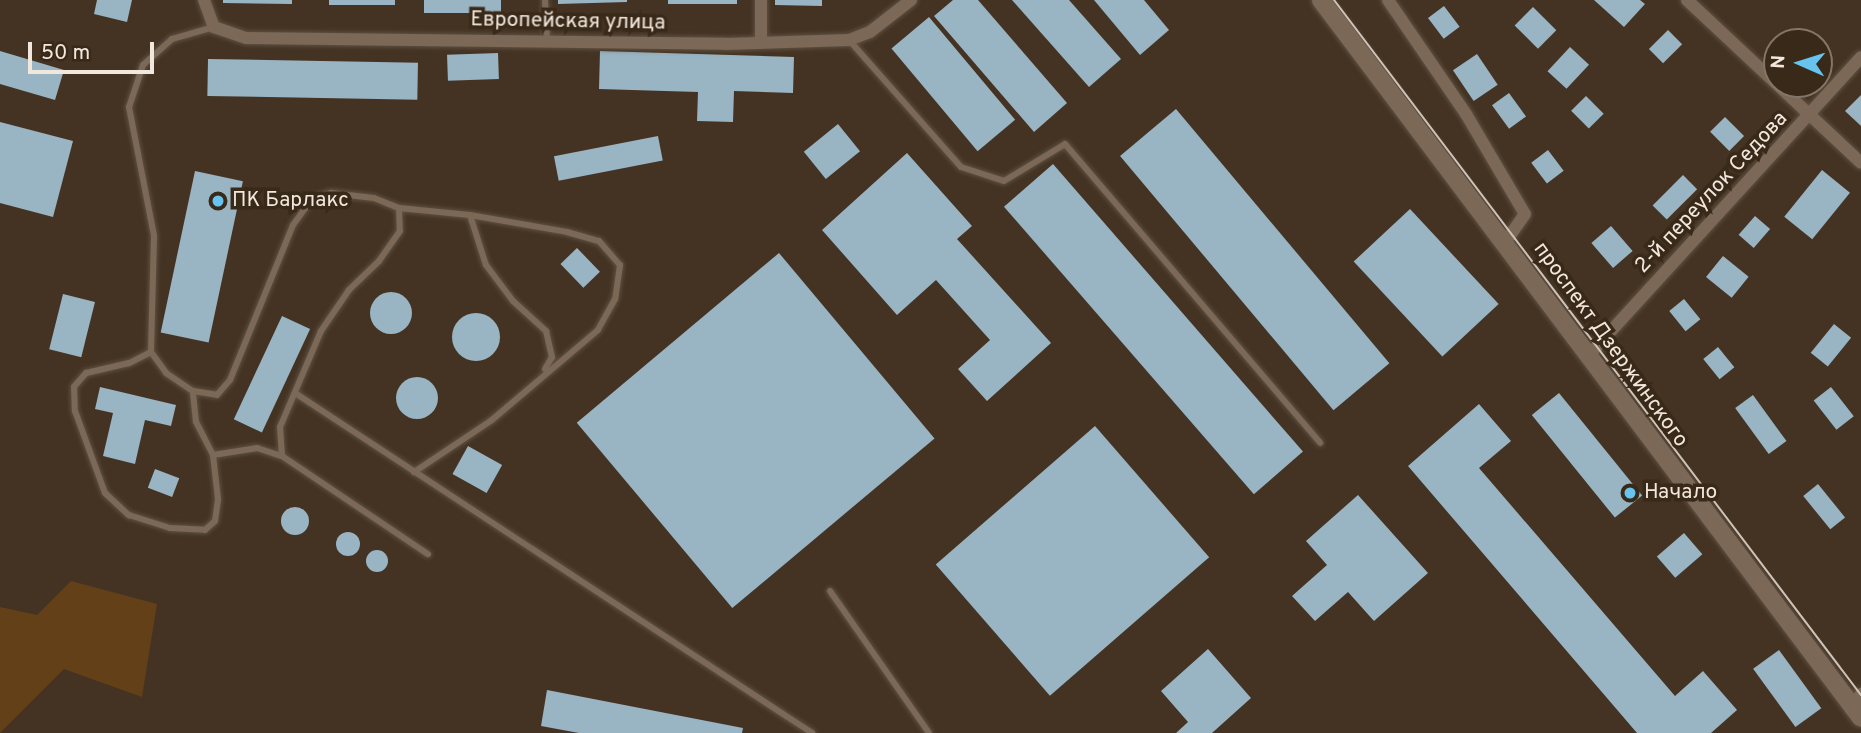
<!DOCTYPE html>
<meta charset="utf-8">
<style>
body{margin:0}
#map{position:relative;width:1861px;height:733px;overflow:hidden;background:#443323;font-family:Overpass,sans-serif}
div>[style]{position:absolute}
.green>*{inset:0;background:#634017}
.building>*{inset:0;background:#99b4c2;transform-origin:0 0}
.round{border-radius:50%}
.roads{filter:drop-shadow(0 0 2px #5e5042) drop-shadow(0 0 2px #5e5042)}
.service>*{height:6px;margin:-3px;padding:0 3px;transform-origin:3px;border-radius:3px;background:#7b6856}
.minor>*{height:12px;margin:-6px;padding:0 6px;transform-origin:6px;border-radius:6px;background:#7b6856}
.secondary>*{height:18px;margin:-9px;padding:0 9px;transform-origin:9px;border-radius:9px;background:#7b6856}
.tram>*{height:2px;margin:-1px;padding:0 1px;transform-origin:1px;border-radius:1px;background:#cfc3b8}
.dots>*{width:19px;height:19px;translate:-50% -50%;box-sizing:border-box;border:4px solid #392919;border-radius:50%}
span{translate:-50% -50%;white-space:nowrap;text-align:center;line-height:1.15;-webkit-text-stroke:7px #392919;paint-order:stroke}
.street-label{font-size:21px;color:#f2e7dd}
.poi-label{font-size:21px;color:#f2e7dd}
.left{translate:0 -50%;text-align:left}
.north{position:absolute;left:1763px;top:28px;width:70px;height:70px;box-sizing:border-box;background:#392919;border:2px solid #837567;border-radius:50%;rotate:273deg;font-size:19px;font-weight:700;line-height:28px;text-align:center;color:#f2e7dd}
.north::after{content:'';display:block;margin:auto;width:24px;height:32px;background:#66c4ef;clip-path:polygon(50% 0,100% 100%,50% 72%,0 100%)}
.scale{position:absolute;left:28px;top:42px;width:126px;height:32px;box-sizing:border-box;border:4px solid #f2e7dd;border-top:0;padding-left:9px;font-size:21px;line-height:24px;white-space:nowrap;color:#f2e7dd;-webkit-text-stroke:5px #392919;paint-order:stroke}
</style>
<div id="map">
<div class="green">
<div style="clip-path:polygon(71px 581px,157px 604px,142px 697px,64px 669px,0 733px,0 607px,37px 615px)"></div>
</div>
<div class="building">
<div style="clip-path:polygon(97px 0,132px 0,127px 22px,94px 14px)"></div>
<div style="clip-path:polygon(223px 0,292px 0,292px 4px,223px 3px)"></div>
<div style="left:329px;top:0;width:66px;height:5px"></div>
<div style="left:424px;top:0;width:77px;height:13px"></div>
<div style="clip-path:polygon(558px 0,627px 0,627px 2px,558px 4px)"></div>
<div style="left:668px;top:0;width:69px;height:4px"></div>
<div style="clip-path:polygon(775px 0,822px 0,822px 6px,775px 5px)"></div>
<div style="clip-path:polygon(953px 0,978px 0,1067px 103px,1034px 132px,934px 16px)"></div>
<div style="clip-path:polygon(1012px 0,1069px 0,1121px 59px,1089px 87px)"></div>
<div style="clip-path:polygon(1094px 0,1144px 0,1169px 30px,1140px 55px)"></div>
<div style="clip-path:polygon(1594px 0,1640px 0,1645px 4px,1624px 27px)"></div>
<div style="left:1444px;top:6px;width:26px;height:20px;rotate:53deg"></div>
<div style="left:1533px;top:7px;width:33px;height:26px;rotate:45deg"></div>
<div style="left:929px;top:17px;width:134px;height:49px;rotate:50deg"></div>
<div style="left:1668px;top:30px;width:20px;height:27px;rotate:45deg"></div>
<div style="clip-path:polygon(1800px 30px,1813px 42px,1790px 42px)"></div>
<div style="left:1570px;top:47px;width:26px;height:33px;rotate:43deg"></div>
<div style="clip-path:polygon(0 51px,64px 70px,55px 100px,0 84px)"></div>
<div style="clip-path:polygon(600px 51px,794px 57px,793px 93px,734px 91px,733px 122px,697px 121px,698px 92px,599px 89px)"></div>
<div style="left:498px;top:53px;width:26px;height:51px;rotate:88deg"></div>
<div style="left:1477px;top:54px;width:37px;height:29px;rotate:56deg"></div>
<div style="left:208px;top:59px;width:210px;height:37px;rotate:1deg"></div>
<div style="left:1509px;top:93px;width:29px;height:21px;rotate:54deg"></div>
<div style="clip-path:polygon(1861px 95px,1861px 126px,1845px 111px)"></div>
<div style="left:1586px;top:96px;width:25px;height:21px;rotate:45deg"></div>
<div style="left:1176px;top:109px;width:332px;height:73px;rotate:50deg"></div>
<div style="left:1725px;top:117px;width:27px;height:21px;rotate:45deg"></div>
<div style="clip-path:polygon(0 122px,73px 141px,53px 217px,0 203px)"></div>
<div style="left:838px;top:124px;width:35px;height:44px;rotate:51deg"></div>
<div style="left:658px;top:136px;width:25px;height:106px;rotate:79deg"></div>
<div style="left:1548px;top:150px;width:26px;height:21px;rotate:53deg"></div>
<div style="clip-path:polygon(907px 153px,972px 226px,957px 239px,1051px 343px,987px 401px,958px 369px,990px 340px,936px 280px,897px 315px,822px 230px)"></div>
<div style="left:1053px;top:164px;width:381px;height:65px;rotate:49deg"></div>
<div style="left:1822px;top:170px;width:36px;height:60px;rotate:39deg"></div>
<div style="left:195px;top:171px;width:49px;height:165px;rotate:12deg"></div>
<div style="left:1683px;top:175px;width:20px;height:43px;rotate:45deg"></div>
<div style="left:1410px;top:209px;width:130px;height:77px;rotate:47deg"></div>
<div style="left:1755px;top:216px;width:20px;height:25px;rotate:41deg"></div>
<div style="left:1611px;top:226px;width:33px;height:26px;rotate:49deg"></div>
<div style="left:577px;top:248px;width:33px;height:23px;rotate:46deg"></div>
<div style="left:779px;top:253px;width:242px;height:264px;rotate:50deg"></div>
<div style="left:1723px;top:256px;width:33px;height:27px;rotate:39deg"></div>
<div class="round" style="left:370px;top:292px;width:42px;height:42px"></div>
<div style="left:63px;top:294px;width:33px;height:57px;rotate:14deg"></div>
<div style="left:1684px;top:299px;width:26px;height:19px;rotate:51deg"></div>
<div class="round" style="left:452px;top:313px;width:48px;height:48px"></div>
<div style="left:282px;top:316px;width:31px;height:114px;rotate:25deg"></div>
<div style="left:1834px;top:324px;width:22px;height:37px;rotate:39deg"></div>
<div style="left:1718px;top:347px;width:26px;height:19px;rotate:51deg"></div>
<div class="round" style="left:396px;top:377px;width:42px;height:42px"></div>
<div style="clip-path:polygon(100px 387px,176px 405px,171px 426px,145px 420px,135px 464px,103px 456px,113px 413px,95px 409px)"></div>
<div style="left:1831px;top:387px;width:37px;height:22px;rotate:52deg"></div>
<div style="left:1559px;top:393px;width:132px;height:35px;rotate:51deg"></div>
<div style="left:1753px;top:395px;width:57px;height:22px;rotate:54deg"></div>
<div style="clip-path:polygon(1479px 404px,1511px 441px,1479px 468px,1675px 696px,1703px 671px,1737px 710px,1711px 733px,1637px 733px,1408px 466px)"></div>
<div style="left:1095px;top:426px;width:174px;height:211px;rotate:49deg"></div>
<div style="left:468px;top:446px;width:39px;height:32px;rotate:29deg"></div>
<div style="left:155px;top:469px;width:26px;height:20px;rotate:21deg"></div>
<div style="left:1818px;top:484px;width:43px;height:19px;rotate:51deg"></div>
<div style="clip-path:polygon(1358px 495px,1428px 573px,1374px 621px,1348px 592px,1315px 621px,1292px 596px,1327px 565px,1306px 541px)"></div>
<div class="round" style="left:281px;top:507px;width:28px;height:28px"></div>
<div class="round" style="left:336px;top:532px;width:24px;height:24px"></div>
<div style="left:1684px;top:533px;width:28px;height:36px;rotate:49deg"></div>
<div class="round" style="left:366px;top:550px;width:22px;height:22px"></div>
<div style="clip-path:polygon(1208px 649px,1251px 698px,1212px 733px,1176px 733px,1188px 722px,1161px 691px)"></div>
<div style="left:1779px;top:650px;width:72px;height:32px;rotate:54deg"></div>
<div style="clip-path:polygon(547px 690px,743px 728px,742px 733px,579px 733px,541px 726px)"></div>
</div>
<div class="roads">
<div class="service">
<div style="left:545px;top:0;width:41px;rotate:87.2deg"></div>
<div style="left:214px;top:27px;width:44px;rotate:164.1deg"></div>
<div style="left:172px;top:39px;width:39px;rotate:138deg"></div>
<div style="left:143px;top:65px;width:44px;rotate:108.4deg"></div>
<div style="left:129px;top:107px;width:131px;rotate:79deg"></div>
<div style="left:154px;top:236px;width:116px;rotate:91.5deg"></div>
<div style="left:151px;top:352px;width:26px;rotate:54deg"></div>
<div style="left:166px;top:373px;width:32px;rotate:34deg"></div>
<div style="left:193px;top:391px;width:24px;rotate:9deg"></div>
<div style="left:217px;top:395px;width:20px;rotate:-49deg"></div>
<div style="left:230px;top:380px;width:167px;rotate:-67.9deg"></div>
<div style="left:293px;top:225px;width:32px;rotate:-54deg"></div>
<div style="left:312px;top:199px;width:20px;rotate:-18deg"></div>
<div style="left:331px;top:193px;width:43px;rotate:6.6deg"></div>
<div style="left:374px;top:198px;width:27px;rotate:22deg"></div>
<div style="left:399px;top:208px;width:23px;rotate:88deg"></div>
<div style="left:400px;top:231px;width:37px;rotate:125deg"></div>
<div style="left:379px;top:261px;width:42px;rotate:136deg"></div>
<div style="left:349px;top:290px;width:50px;rotate:124.3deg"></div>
<div style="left:321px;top:331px;width:104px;rotate:113.1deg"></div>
<div style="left:280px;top:427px;width:29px;rotate:86deg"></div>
<div style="left:849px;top:40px;width:169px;rotate:48.6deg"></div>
<div style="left:961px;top:167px;width:45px;rotate:18deg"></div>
<div style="left:1004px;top:181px;width:71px;rotate:-31.2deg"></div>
<div style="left:1065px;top:144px;width:393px;rotate:49.5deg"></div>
<div style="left:399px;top:208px;width:71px;rotate:5.6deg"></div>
<div style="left:470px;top:215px;width:98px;rotate:9.9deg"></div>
<div style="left:567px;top:232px;width:33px;rotate:16deg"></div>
<div style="left:599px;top:241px;width:32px;rotate:49deg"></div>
<div style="left:620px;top:265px;width:34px;rotate:98deg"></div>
<div style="left:615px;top:299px;width:35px;rotate:119deg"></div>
<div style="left:598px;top:330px;width:139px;rotate:139.7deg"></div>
<div style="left:492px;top:420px;width:94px;rotate:146.3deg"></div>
<div style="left:470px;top:215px;width:52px;rotate:72.3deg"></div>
<div style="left:486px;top:265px;width:45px;rotate:53.1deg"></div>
<div style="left:513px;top:301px;width:45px;rotate:42.3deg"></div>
<div style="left:546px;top:331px;width:27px;rotate:77deg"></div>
<div style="left:552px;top:357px;width:14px;rotate:120deg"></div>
<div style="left:151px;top:352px;width:25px;rotate:153deg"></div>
<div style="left:129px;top:363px;width:44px;rotate:166.9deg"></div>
<div style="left:86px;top:373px;width:18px;rotate:131deg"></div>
<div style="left:74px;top:387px;width:24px;rotate:88deg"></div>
<div style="left:75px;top:411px;width:87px;rotate:69.9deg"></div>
<div style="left:105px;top:493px;width:33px;rotate:43deg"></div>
<div style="left:129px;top:515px;width:43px;rotate:17.6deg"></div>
<div style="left:170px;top:528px;width:35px;rotate:3deg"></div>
<div style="left:205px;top:530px;width:13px;rotate:-42deg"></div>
<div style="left:215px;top:521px;width:22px;rotate:-82deg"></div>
<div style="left:218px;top:499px;width:44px;rotate:-96.5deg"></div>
<div style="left:213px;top:455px;width:37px;rotate:-117deg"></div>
<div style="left:196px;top:422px;width:31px;rotate:-96deg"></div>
<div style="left:295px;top:393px;width:619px;rotate:33.33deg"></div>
<div style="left:213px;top:455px;width:45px;rotate:-9deg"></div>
<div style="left:257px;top:448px;width:26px;rotate:18deg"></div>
<div style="left:282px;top:456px;width:176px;rotate:33.9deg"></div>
<div style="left:830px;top:591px;width:173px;rotate:55.1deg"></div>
</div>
<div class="minor">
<div style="left:204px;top:0;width:29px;rotate:70deg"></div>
<div style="left:214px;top:27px;width:34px;rotate:19deg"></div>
<div style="left:246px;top:38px;width:480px;rotate:0.7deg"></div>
<div style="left:726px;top:44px;width:123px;rotate:-1.9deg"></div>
<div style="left:849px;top:40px;width:22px;rotate:-21deg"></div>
<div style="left:870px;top:32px;width:52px;rotate:-38deg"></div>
<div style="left:761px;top:0;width:43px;rotate:90deg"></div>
<div style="left:1388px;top:0;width:138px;rotate:55.6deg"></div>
<div style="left:1466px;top:114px;width:116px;rotate:59.5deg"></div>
<div style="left:1525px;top:214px;width:33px;rotate:125deg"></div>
<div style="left:1687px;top:0;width:238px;rotate:43.1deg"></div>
<div style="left:1590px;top:354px;width:402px;rotate:-47.6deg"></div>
<div style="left:1852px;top:706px;width:15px;rotate:-53deg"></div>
</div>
<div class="secondary">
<div style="left:1321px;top:0;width:898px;rotate:53.05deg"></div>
</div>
</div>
<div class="tram">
<div style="left:1334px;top:0;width:872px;rotate:52.83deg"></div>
</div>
<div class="dots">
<div style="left:218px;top:201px;background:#66c4ef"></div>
<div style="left:1630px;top:493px;background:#66c4ef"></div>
</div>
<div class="street-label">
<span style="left:568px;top:22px;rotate:1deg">Европейская улица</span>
<span style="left:1712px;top:193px;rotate:-47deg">2-й переулок Седова</span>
<span style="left:1610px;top:345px;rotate:54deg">проспект Дзержинского</span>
</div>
<div class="poi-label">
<span class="left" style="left:232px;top:201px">ПК Барлакс</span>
<span class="left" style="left:1644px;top:493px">Начало</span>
</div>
<div class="north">N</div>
<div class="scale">50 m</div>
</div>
